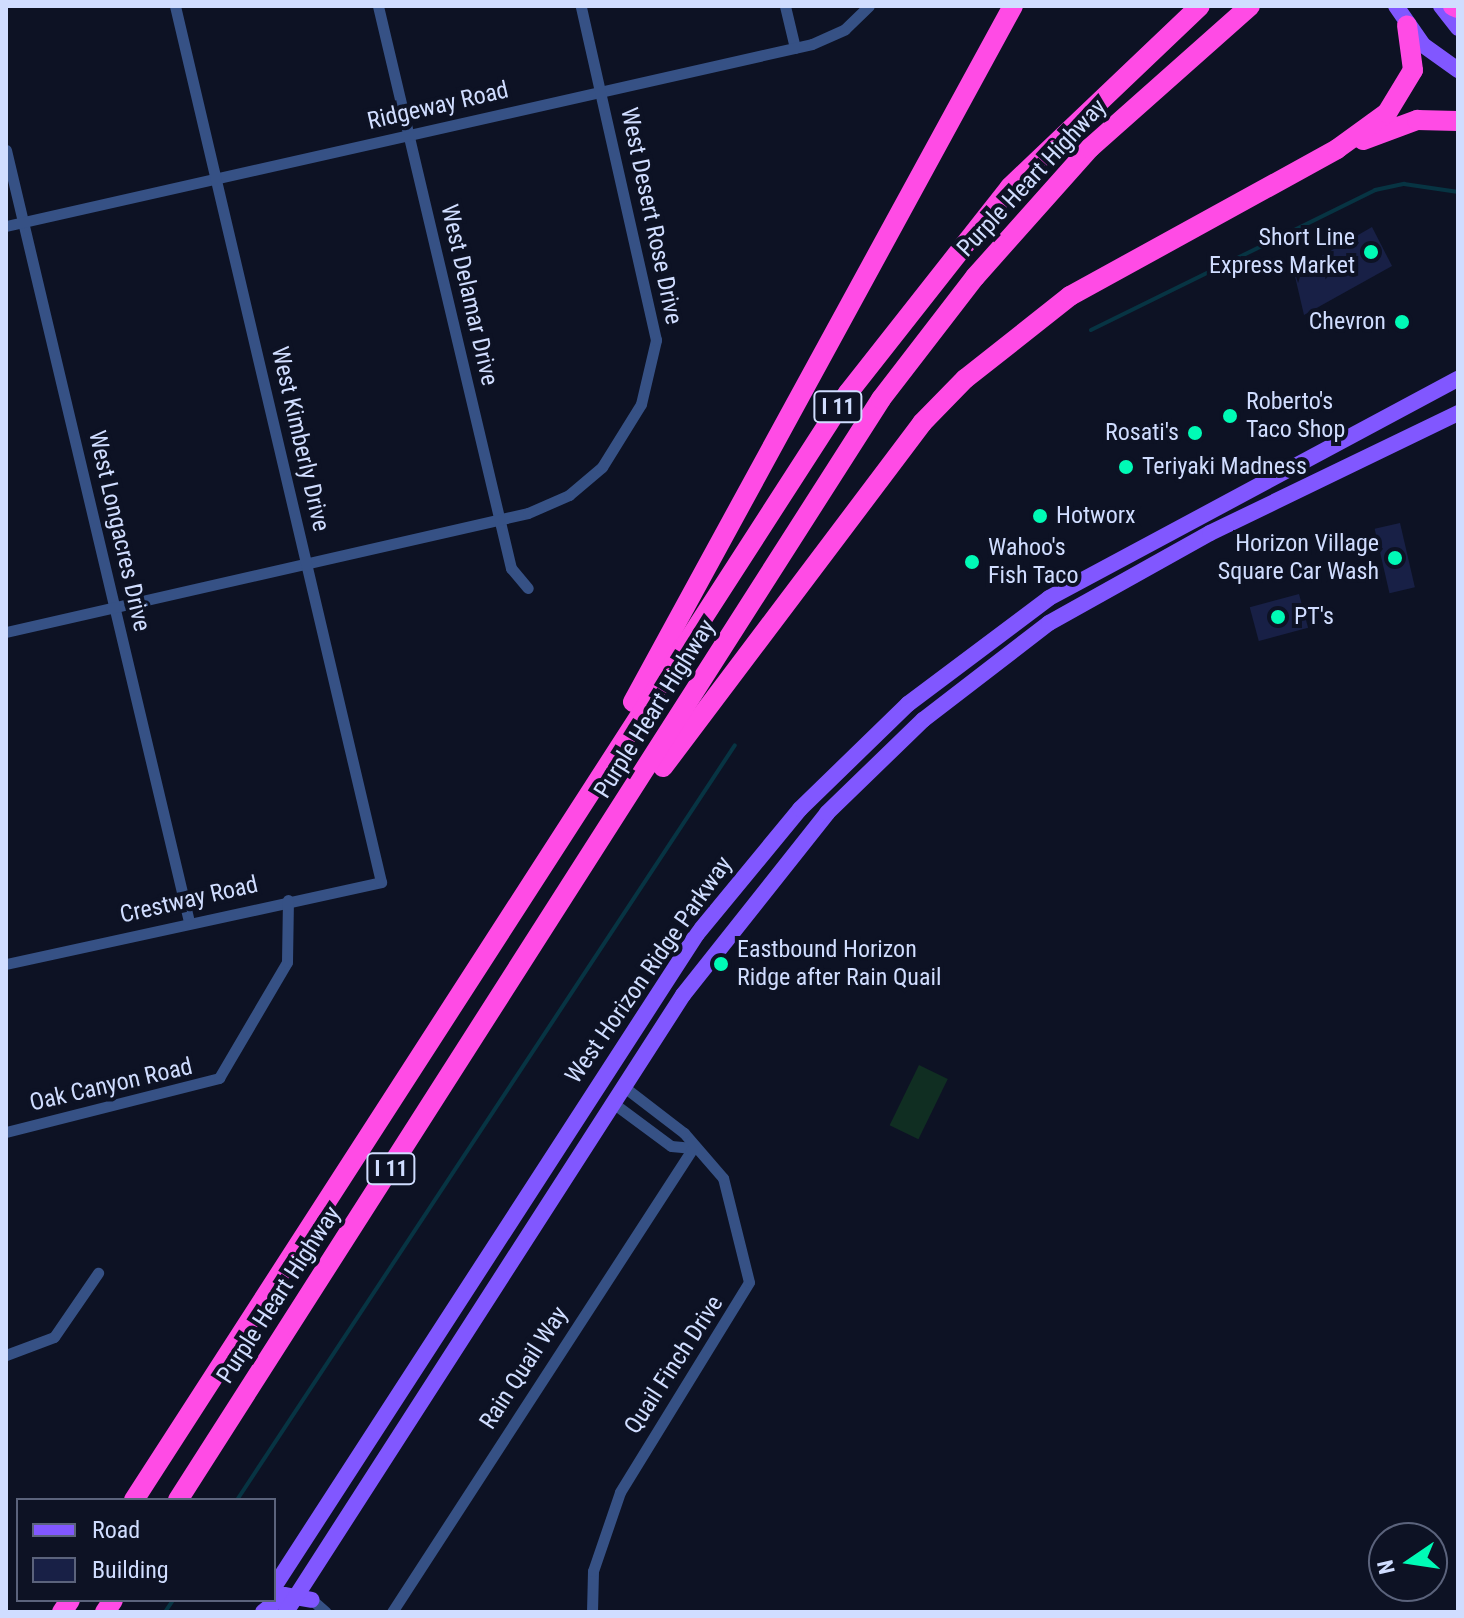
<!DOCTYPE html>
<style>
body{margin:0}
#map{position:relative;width:1464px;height:1618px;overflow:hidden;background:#0d1224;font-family:"Roboto Condensed",sans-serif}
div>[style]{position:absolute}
.green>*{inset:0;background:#102e22;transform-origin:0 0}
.stream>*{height:4px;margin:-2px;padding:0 2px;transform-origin:2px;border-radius:2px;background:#073443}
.building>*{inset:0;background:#182046;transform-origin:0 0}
.street>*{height:11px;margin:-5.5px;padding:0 5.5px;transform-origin:5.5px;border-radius:5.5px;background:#365185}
.primary>*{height:16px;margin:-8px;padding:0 8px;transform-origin:8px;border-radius:8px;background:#8157ff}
.highway>*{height:20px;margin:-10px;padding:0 10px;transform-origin:10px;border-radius:10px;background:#ff4be5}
.dots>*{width:22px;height:22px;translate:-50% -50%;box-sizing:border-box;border:4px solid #0d1224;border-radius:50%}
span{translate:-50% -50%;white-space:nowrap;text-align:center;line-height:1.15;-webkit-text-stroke:8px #0d1224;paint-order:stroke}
.shield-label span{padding:2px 6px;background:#0d1224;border:2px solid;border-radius:6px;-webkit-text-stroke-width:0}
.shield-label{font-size:22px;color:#d0ddff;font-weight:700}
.street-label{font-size:24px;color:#d0ddff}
.poi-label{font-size:24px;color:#d0ddff}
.right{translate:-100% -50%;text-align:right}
.left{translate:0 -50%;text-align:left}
.frame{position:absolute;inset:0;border:8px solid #d0ddff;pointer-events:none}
.legend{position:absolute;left:16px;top:1498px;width:260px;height:104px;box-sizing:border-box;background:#0d1224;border:2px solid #5b637c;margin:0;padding:10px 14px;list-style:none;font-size:24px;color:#d0ddff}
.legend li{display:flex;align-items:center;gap:16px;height:40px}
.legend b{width:40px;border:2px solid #5b637c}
.north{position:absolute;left:1368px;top:1522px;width:80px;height:80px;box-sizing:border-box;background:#0d1224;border:2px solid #5b637c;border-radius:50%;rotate:257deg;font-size:22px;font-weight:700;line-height:32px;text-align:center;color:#d0ddff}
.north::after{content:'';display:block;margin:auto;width:28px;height:36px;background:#00fbb6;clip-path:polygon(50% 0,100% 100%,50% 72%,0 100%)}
</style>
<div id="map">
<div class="green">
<div style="left:919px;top:1065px;width:32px;height:67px;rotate:26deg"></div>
</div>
<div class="stream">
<div style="left:1091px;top:330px;width:317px;rotate:-26.2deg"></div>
<div style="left:1375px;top:190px;width:30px;rotate:-12deg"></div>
<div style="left:1404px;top:184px;width:55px;rotate:8.4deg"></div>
<div style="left:237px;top:1500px;width:904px;rotate:-56.59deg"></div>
<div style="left:165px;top:1612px;width:14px;rotate:-56deg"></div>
</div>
<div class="building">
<div style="clip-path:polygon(1372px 227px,1392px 266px,1304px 315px,1294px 272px)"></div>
<div style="left:1400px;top:523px;width:66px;height:26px;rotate:77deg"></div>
<div style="left:1299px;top:594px;width:35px;height:51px;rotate:75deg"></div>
</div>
<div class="street">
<div style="left:378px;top:6px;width:578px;rotate:76.69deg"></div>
<div style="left:511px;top:568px;width:26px;rotate:50deg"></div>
<div style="left:785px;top:6px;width:43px;rotate:76.6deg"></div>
<div style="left:6px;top:150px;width:793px;rotate:76.66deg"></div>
<div style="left:6px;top:226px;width:826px;rotate:-12.72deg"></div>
<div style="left:812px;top:44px;width:36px;rotate:-24deg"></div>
<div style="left:845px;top:29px;width:33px;rotate:-44deg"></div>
<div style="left:6px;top:632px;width:535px;rotate:-12.84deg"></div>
<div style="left:528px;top:513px;width:45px;rotate:-23.7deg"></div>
<div style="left:569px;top:495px;width:43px;rotate:-40.3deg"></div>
<div style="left:602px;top:467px;width:74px;rotate:-58.2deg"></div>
<div style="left:641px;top:404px;width:66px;rotate:-76.8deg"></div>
<div style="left:656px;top:340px;width:342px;rotate:-102.7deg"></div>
<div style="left:6px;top:964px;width:384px;rotate:-12.3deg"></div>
<div style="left:381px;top:882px;width:900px;rotate:-103.23deg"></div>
<div style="left:613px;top:1103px;width:72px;rotate:36.6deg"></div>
<div style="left:671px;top:1146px;width:22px;rotate:5deg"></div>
<div style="left:6px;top:1132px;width:220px;rotate:-14.2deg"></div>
<div style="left:219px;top:1078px;width:134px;rotate:-59.6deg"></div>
<div style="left:287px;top:962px;width:62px;rotate:-89.1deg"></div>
<div style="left:6px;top:1355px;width:51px;rotate:-20.6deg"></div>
<div style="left:54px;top:1337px;width:78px;rotate:-55.5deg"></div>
<div style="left:312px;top:1600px;width:18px;rotate:41deg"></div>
<div style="left:392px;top:1612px;width:553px;rotate:-57.03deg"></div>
<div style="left:592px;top:1612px;width:41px;rotate:-88.6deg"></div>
<div style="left:593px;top:1571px;width:83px;rotate:-71.1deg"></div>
<div style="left:620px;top:1492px;width:246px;rotate:-58.4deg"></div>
<div style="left:749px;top:1282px;width:107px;rotate:-104deg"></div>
<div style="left:723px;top:1178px;width:60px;rotate:-130.9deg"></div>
<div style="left:684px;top:1133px;width:77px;rotate:-142.4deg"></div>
</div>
<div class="primary">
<div style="left:1396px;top:6px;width:47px;rotate:55.3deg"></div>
<div style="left:1423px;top:45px;width:43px;rotate:35.5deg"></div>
<div style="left:1441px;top:6px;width:28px;rotate:52deg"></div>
<div style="left:274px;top:1587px;width:778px;rotate:-57.07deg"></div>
<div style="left:697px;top:934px;width:162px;rotate:-50.5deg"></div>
<div style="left:800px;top:809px;width:151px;rotate:-44.2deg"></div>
<div style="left:908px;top:704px;width:176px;rotate:-36.9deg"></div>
<div style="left:1049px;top:598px;width:464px;rotate:-28.2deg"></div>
<div style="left:263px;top:1612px;width:27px;rotate:-39deg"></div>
<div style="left:284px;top:1595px;width:28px;rotate:10deg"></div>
<div style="left:286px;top:1612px;width:734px;rotate:-57.24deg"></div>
<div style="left:683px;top:995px;width:232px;rotate:-51.6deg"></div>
<div style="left:827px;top:813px;width:134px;rotate:-44.1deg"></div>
<div style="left:923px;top:720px;width:159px;rotate:-37.6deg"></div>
<div style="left:1049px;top:623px;width:184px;rotate:-29.2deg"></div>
<div style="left:1210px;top:533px;width:276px;rotate:-25.8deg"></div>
</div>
<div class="highway">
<div style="left:1453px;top:6px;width:5px;rotate:22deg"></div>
<div style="left:1363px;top:140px;width:58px;rotate:-20.3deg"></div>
<div style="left:1417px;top:120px;width:41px;rotate:1.4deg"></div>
<div style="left:633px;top:702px;width:793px;rotate:-61.37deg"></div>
<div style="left:663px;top:767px;width:431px;rotate:-53deg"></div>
<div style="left:922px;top:423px;width:62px;rotate:-45.7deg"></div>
<div style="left:965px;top:379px;width:134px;rotate:-38.3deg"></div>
<div style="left:1070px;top:296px;width:305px;rotate:-28.8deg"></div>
<div style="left:1337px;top:149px;width:62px;rotate:-35.8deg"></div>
<div style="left:1387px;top:113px;width:50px;rotate:-58.8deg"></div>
<div style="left:1413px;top:70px;width:45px;rotate:-97.6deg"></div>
<div style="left:134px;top:1500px;width:1317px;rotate:-57.18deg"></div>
<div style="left:848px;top:393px;width:262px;rotate:-51.8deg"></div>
<div style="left:1010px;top:187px;width:262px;rotate:-43.6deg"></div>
<div style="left:178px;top:1500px;width:1306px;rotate:-57.44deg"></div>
<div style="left:881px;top:399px;width:154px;rotate:-52.4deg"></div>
<div style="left:975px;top:277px;width:173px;rotate:-48.3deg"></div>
<div style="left:1090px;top:148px;width:214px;rotate:-41.6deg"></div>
<div style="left:62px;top:1612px;width:14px;rotate:-56deg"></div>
<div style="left:105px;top:1612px;width:14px;rotate:-56deg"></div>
</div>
<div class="dots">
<div style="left:1371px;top:252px;background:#00fbb6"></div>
<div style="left:1402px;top:322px;background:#00fbb6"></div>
<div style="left:1230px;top:416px;background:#00fbb6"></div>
<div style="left:1195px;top:433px;background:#00fbb6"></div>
<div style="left:1126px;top:467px;background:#00fbb6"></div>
<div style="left:1040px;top:516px;background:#00fbb6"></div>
<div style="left:1395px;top:558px;background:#00fbb6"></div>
<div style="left:972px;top:562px;background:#00fbb6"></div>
<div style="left:1278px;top:617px;background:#00fbb6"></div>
<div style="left:721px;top:964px;background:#00fbb6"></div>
</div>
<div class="shield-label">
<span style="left:838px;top:407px">I 11</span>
<span style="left:391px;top:1169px">I 11</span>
</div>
<div class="street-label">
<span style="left:438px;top:106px;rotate:-13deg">Ridgeway Road</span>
<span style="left:1032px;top:178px;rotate:-47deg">Purple Heart Highway</span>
<span style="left:651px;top:216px;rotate:78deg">West Desert Rose Drive</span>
<span style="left:469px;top:295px;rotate:77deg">West Delamar Drive</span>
<span style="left:300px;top:439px;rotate:77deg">West Kimberly Drive</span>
<span style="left:119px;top:531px;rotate:77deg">West Longacres Drive</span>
<span style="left:655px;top:709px;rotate:-58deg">Purple Heart Highway</span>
<span style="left:189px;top:900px;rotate:-13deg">Crestway Road</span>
<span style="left:649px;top:970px;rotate:-55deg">West Horizon Ridge Parkway</span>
<span style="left:111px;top:1085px;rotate:-13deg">Oak Canyon Road</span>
<span style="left:279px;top:1295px;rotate:-57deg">Purple Heart Highway</span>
<span style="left:674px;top:1365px;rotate:-57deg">Quail Finch Drive</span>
<span style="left:524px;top:1368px;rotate:-57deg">Rain Quail Way</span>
</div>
<div class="poi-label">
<span class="right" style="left:1355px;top:252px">Short Line<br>Express Market</span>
<span class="right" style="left:1386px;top:322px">Chevron</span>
<span class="left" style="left:1246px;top:416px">Roberto's<br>Taco Shop</span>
<span class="right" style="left:1179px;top:433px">Rosati's</span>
<span class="left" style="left:1142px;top:467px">Teriyaki Madness</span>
<span class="left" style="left:1056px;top:516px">Hotworx</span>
<span class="right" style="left:1379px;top:558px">Horizon Village<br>Square Car Wash</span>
<span class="left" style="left:988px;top:562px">Wahoo's<br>Fish Taco</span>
<span class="left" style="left:1294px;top:617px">PT's</span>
<span class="left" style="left:737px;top:964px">Eastbound Horizon<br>Ridge after Rain Quail</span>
</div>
<div class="frame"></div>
<ul class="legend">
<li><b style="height:10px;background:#8157ff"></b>Road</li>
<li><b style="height:22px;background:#182046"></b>Building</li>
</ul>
<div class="north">N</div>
</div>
